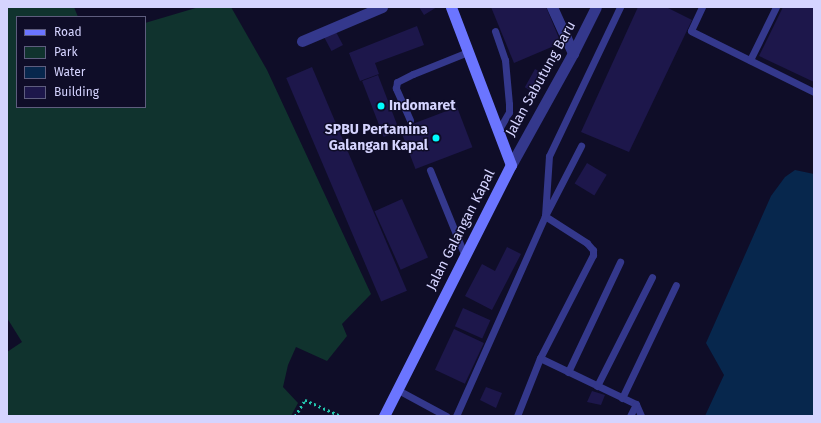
<!DOCTYPE html>
<style>
body{margin:0}
#map{position:relative;width:821px;height:423px;overflow:hidden;background:#0f0d28;font-family:"Fira Sans",sans-serif}
div>[style]{position:absolute}
.green>*{inset:0;background:#10332e}
.water>*{inset:0;background:#07274d}
.building>*{inset:0;background:#1d174b;transform-origin:0 0}
.path>*{height:2.5px;margin-top:-1.25px;transform-origin:0;background:repeating-linear-gradient(90deg,#23c4ac 0 2px,transparent 0 5px)}
.service>*{height:7px;margin:-3.5px;padding:0 3.5px;transform-origin:3.5px;border-radius:3.5px;background:#34388c}
.minor>*{height:11px;margin:-5.5px;padding:0 5.5px;transform-origin:5.5px;border-radius:5.5px;background:#34388c}
.tertiary>*{height:11px;margin:-5.5px;padding:0 5.5px;transform-origin:5.5px;border-radius:5.5px;background:#34388c}
.secondary>*{height:11px;margin:-5.5px;padding:0 5.5px;transform-origin:5.5px;border-radius:5.5px;background:#6b75ff}
.dots>*{width:11px;height:11px;translate:-50% -50%;box-sizing:border-box;border:2px solid #0f0d28;border-radius:50%}
span{translate:-50% -50%;white-space:nowrap;text-align:center;line-height:1.15;-webkit-text-stroke:3px #0f0d28;paint-order:stroke}
.street-label{font-size:14px;color:#d5d4ff}
.poi-label{font-size:14px;color:#d5d4ff;font-weight:700}
.left{translate:0 -50%;text-align:left}
.right{translate:-100% -50%;text-align:right}
.frame{position:absolute;inset:0;border:8px solid #d5d4ff;pointer-events:none}
.legend{position:absolute;left:16px;top:16px;width:130px;height:92px;box-sizing:border-box;background:#0f0d28;border:1px solid #5e5d7e;margin:0;padding:5px 7px;list-style:none;font-size:12px;color:#d5d4ff}
.legend li{display:flex;align-items:center;gap:8px;height:20px}
.legend b{width:20px;border:1px solid #5e5d7e}
</style>
<div id="map">
<div class="green">
<div style="clip-path:polygon(7px 7px,74px 7px,78px 17px,17px 17px,17px 107px,145px 107px,145px 23px,199px 7px,231px 7px,267px 70px,371px 294px,342px 324px,347px 336px,327px 361px,296px 347px,288px 365px,283px 387px,298px 403px,291px 416px,7px 416px,7px 352px,22px 342px,7px 318px)"></div>
</div>
<div class="water">
<div style="clip-path:polygon(795px 170px,814px 174px,814px 416px,705px 416px,724px 375px,706px 343px,771px 196px,785px 177px)"></div>
</div>
<div class="building">
<div style="clip-path:polygon(419px 7px,437px 7px,424px 15px)"></div>
<div style="clip-path:polygon(491px 7px,546px 7px,561px 43px,514px 63px)"></div>
<div style="clip-path:polygon(638px 7px,666px 7px,692px 20px,629px 152px,581px 132px)"></div>
<div style="clip-path:polygon(783px 7px,814px 7px,814px 82px,759px 56px)"></div>
<div style="clip-path:polygon(417px 26px,424px 45px,375px 63px,379px 74px,360px 81px,349px 53px)"></div>
<div style="left:335px;top:30px;width:17px;height:13px;rotate:62deg"></div>
<div style="left:312px;top:67px;width:243px;height:28px;rotate:67deg"></div>
<div style="left:535px;top:69px;width:13px;height:21px;rotate:29deg"></div>
<div style="left:378px;top:75px;width:60px;height:17px;rotate:69deg"></div>
<div style="left:457px;top:107px;width:43px;height:61px;rotate:69deg"></div>
<div style="left:587px;top:163px;width:23px;height:24px;rotate:31deg"></div>
<div style="left:402px;top:199px;width:64px;height:30px;rotate:66deg"></div>
<div style="clip-path:polygon(507px 247px,521px 254px,492px 310px,465px 296px,482px 264px,495px 271px)"></div>
<div style="left:463px;top:308px;width:30px;height:20px;rotate:24deg"></div>
<div style="left:454px;top:329px;width:33px;height:45px;rotate:25deg"></div>
<div style="clip-path:polygon(486px 387px,502px 393px,496px 408px,480px 400px)"></div>
<div style="clip-path:polygon(592px 391px,605px 395px,601px 405px,587px 402px)"></div>
</div>
<div class="path">
<div style="left:295px;top:416px;width:19px;rotate:-58deg"></div>
<div style="left:305px;top:400px;width:39px;rotate:24deg"></div>
</div>
<div class="service">
<div style="left:702px;top:7px;width:26px;rotate:115deg"></div>
<div style="left:691px;top:31px;width:137px;rotate:26.4deg"></div>
<div style="left:495px;top:31px;width:31px;rotate:71deg"></div>
<div style="left:505px;top:60px;width:44px;rotate:84.8deg"></div>
<div style="left:509px;top:104px;width:8px;rotate:90deg"></div>
<div style="left:509px;top:112px;width:22px;rotate:120deg"></div>
<div style="left:750px;top:60px;width:59px;rotate:-63.9deg"></div>
<div style="left:410px;top:120px;width:35px;rotate:-114deg"></div>
<div style="left:396px;top:88px;width:6px;rotate:-81deg"></div>
<div style="left:397px;top:82px;width:18px;rotate:-27deg"></div>
<div style="left:413px;top:74px;width:59px;rotate:-21.8deg"></div>
<div style="left:430px;top:170px;width:93px;rotate:67.9deg"></div>
<div style="left:540px;top:358px;width:106px;rotate:25.6deg"></div>
<div style="left:636px;top:404px;width:13px;rotate:67deg"></div>
<div style="left:568px;top:372px;width:122px;rotate:-64.7deg"></div>
<div style="left:597px;top:386px;width:122px;rotate:-63.2deg"></div>
<div style="left:398px;top:390px;width:55px;rotate:28.4deg"></div>
<div style="left:622px;top:398px;width:125px;rotate:-64.5deg"></div>
<div style="left:456px;top:416px;width:219px;rotate:-66deg"></div>
<div style="left:545px;top:216px;width:60px;rotate:-86.2deg"></div>
<div style="left:549px;top:156px;width:165px;rotate:-64.5deg"></div>
<div style="left:517px;top:416px;width:62px;rotate:-68.4deg"></div>
<div style="left:540px;top:358px;width:116px;rotate:-62.8deg"></div>
<div style="left:593px;top:255px;width:5px;rotate:-90deg"></div>
<div style="left:593px;top:250px;width:9px;rotate:-131deg"></div>
<div style="left:587px;top:243px;width:50px;rotate:-147.3deg"></div>
<div style="left:545px;top:216px;width:79px;rotate:-62.8deg"></div>
<div style="left:630px;top:416px;width:13px;rotate:-63deg"></div>
</div>
<div class="minor">
<div style="left:552px;top:7px;width:51px;rotate:65.5deg"></div>
<div style="left:302px;top:41px;width:87px;rotate:-23deg"></div>
</div>
<div class="tertiary">
<div style="left:511px;top:165px;width:128px;rotate:-61deg"></div>
<div style="left:573px;top:53px;width:51px;rotate:-63.4deg"></div>
</div>
<div class="secondary">
<div style="left:384px;top:416px;width:281px;rotate:-63.2deg"></div>
<div style="left:511px;top:165px;width:169px;rotate:-110.8deg"></div>
</div>
<div class="dots">
<div style="left:381px;top:106px;background:#00fcff"></div>
<div style="left:436px;top:138px;background:#00fcff"></div>
</div>
<div class="street-label">
<span style="left:541px;top:79px;rotate:-61deg">Jalan Sabutung Baru</span>
<span style="left:461px;top:230px;rotate:-63deg">Jalan Galangan Kapal</span>
</div>
<div class="poi-label">
<span class="left" style="left:389px;top:106px">Indomaret</span>
<span class="right" style="left:428px;top:138px">SPBU Pertamina<br>Galangan Kapal</span>
</div>
<div class="frame"></div>
<ul class="legend">
<li><b style="height:5px;background:#6b75ff"></b>Road</li>
<li><b style="height:11px;background:#10332e"></b>Park</li>
<li><b style="height:11px;background:#07274d"></b>Water</li>
<li><b style="height:11px;background:#1d174b"></b>Building</li>
</ul>
</div>
